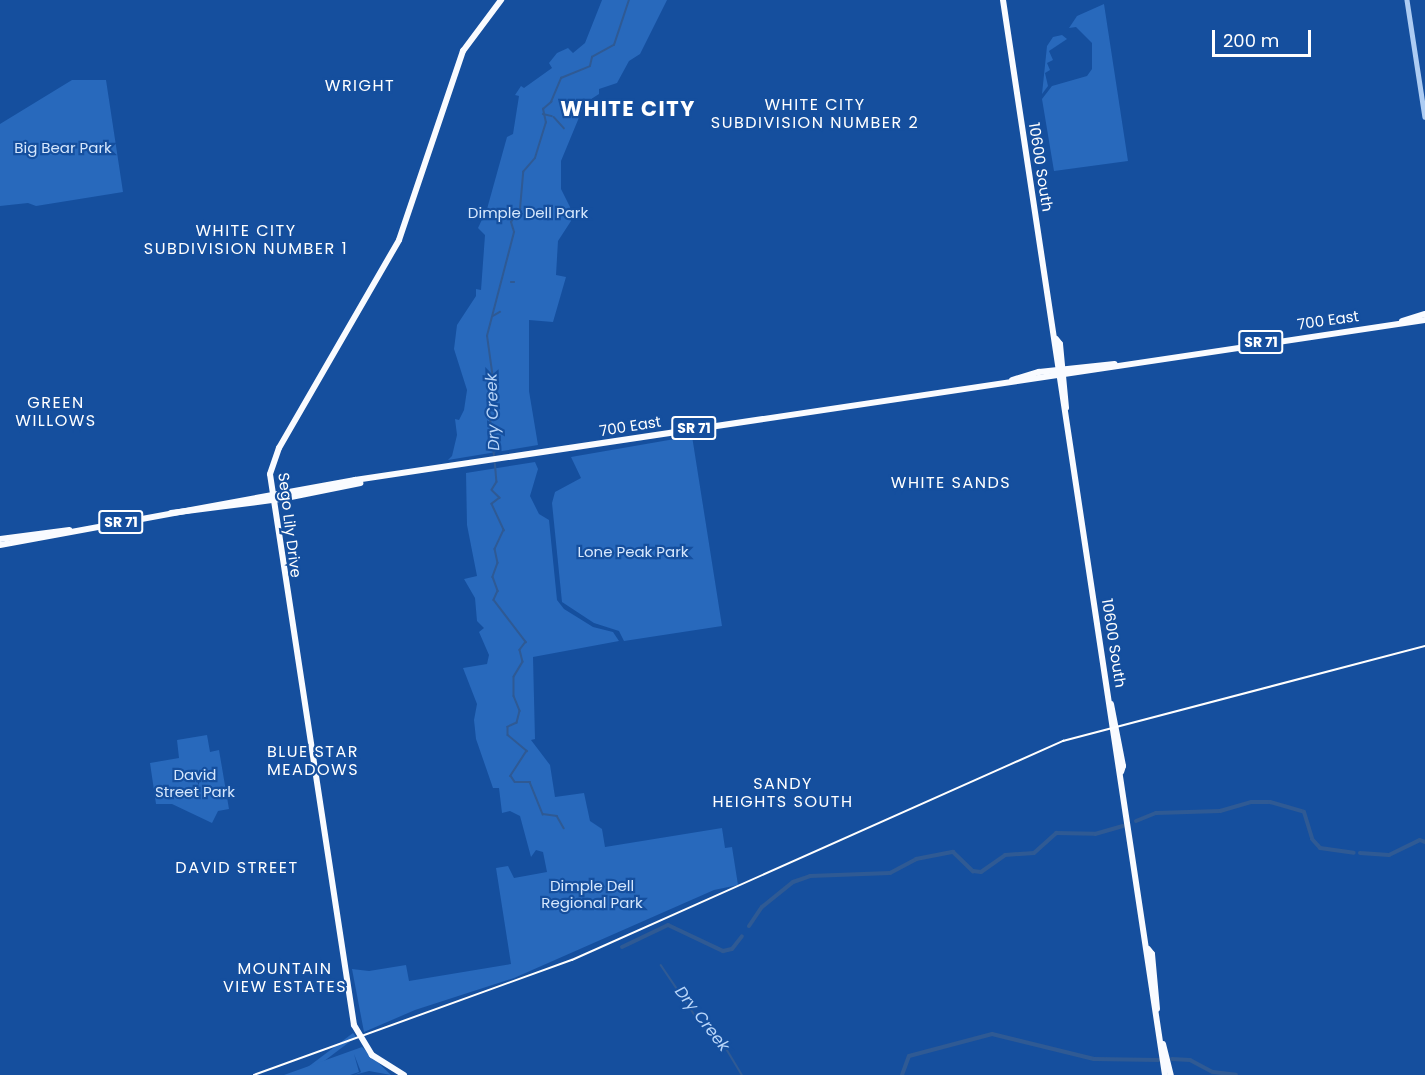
<!DOCTYPE html>
<style>
body{margin:0}
#map{position:relative;width:1425px;height:1075px;overflow:hidden;background:#154f9e;font-family:Poppins,sans-serif}
div>[style]{position:absolute}
.green>*{inset:0;background:#2869bc;transform-origin:0 0}
.stream>*{height:1.5px;margin:-0.75px;padding:0 0.75px;transform-origin:0.75px;border-radius:0.75px;background:#2f5a94}
.canal>*{height:4px;margin:-2px;padding:0 2px;transform-origin:2px;border-radius:2px;background:#2f5a94}
.minor>*{height:4.5px;margin:-2.25px;padding:0 2.25px;transform-origin:2.25px;border-radius:2.25px;background:#adccf3}
.major>*{height:6px;margin:-3px;padding:0 3px;transform-origin:3px;border-radius:3px;background:#f9fbff}
.tram>*{height:1.5px;margin:-0.75px;padding:0 0.75px;transform-origin:0.75px;border-radius:0.75px;background:#fff}
span{translate:-50% -50%;white-space:nowrap;text-align:center;line-height:1.15;-webkit-text-stroke:4.5px #154f9e;paint-order:stroke}
.shield-label span{padding:2px 4px;background:#154f9e;border:2px solid;border-radius:4px;-webkit-text-stroke-width:0}
.shield-label{font-size:14px;color:#fff;font-weight:700}
.park-label{font-size:15px;color:#d5e7fd}
.street-label{font-size:15px;color:#fff}
.neighbourhood-label{font-size:16px;color:#fff;letter-spacing:1.5px}
.water-label{font-size:16px;color:#b9d6fa;font-style:italic}
.district-label{font-size:21px;color:#fff;font-weight:700;letter-spacing:1.5px}
.scale{position:absolute;left:1212px;top:30px;width:99px;height:27px;box-sizing:border-box;border:3px solid #fff;border-top:0;padding-left:8px;font-size:18px;line-height:21px;white-space:nowrap;color:#fff;-webkit-text-stroke:4px #154f9e;paint-order:stroke}
</style>
<div id="map">
<div class="green">
<div style="clip-path:polygon(602px 0,667px 0,640px 54px,629px 61px,617px 83px,599px 89px,599px 94px,585px 103px,561px 161px,561px 189px,570px 207px,571px 221px,558px 241px,556px 275px,566px 277px,553px 322px,529px 320px,529px 391px,538px 445px,448px 460px,452px 456px,457px 435px,455px 419px,459px 420px,464px 410px,467px 390px,454px 349px,457px 325px,476px 296px,476px 289px,481px 290px,485px 235px,478px 228px,487px 209px,507px 137px,513px 134px,519px 96px,515px 95px,521px 86px,524px 88px,552px 68px,549px 63px,557px 53px,568px 48px,573px 53px,585px 43px)"></div>
<div style="clip-path:polygon(1104px 4px,1128px 161px,1054px 171px,1042px 99px,1052px 86px,1087px 76px,1092px 69px,1092px 43px,1076px 27px,1069px 28px,1077px 16px)"></div>
<div style="clip-path:polygon(1062px 35px,1067px 39px,1049px 51px,1053px 60px,1047px 63px,1050px 70px,1045px 73px,1048px 86px,1042px 94px,1047px 46px,1053px 37px)"></div>
<div style="clip-path:polygon(72px 80px,106px 80px,123px 192px,36px 206px,28px 203px,0 206px,0 124px)"></div>
<div style="clip-path:polygon(692px 436px,722px 626px,624px 641px,619px 631px,594px 623px,562px 602px,552px 503px,555px 492px,581px 478px,571px 457px)"></div>
<div style="clip-path:polygon(535px 462px,538px 469px,530px 496px,539px 514px,549px 520px,557px 600px,564px 609px,593px 627px,613px 632px,619px 641px,533px 657px,535px 739px,531px 740px,550px 765px,555px 797px,584px 793px,590px 821px,602px 829px,605px 847px,722px 828px,725px 848px,732px 847px,738px 885px,714px 890px,514px 978px,415px 1010px,364px 1032px,352px 969px,369px 971px,406px 965px,409px 981px,511px 964px,496px 868px,508px 866px,514px 878px,547px 872px,543px 852px,536px 850px,531px 857px,520px 816px,510px 811px,502px 813px,499px 788px,493px 788px,476px 739px,474px 720px,477px 704px,463px 668px,487px 664px,489px 655px,479px 632px,484px 628px,477px 621px,475px 598px,464px 579px,477px 576px,467px 525px,466px 473px)"></div>
<div style="clip-path:polygon(207px 735px,210px 752px,219px 750px,229px 809px,218px 811px,212px 823px,172px 804px,156px 804px,150px 763px,179px 758px,177px 740px)"></div>
<div style="left:353px;top:1033px;width:5px;height:83px;rotate:53deg"></div>
<div style="clip-path:polygon(362px 1047px,391px 1075px,369px 1071px,354px 1075px,361px 1072px,354px 1054px,359px 1072px,350px 1075px,284px 1075px)"></div>
</div>
<div class="stream">
<div style="left:543px;top:114px;width:9px;rotate:13deg"></div>
<div style="left:554px;top:117px;width:15px;rotate:48deg"></div>
<div style="left:511px;top:282px;width:3px"></div>
<div style="left:493px;top:316px;width:8px;rotate:-30deg"></div>
<div style="left:494px;top:456px;width:47px;rotate:-96.1deg"></div>
<div style="left:489px;top:409px;width:30px;rotate:-82deg"></div>
<div style="left:493px;top:379px;width:43px;rotate:-97.9deg"></div>
<div style="left:487px;top:336px;width:107px;rotate:-75.4deg"></div>
<div style="left:514px;top:232px;width:10px;rotate:-107deg"></div>
<div style="left:511px;top:222px;width:16px;rotate:-55deg"></div>
<div style="left:520px;top:209px;width:37px;rotate:-85deg"></div>
<div style="left:523px;top:172px;width:18px;rotate:-49deg"></div>
<div style="left:535px;top:158px;width:37px;rotate:-73deg"></div>
<div style="left:546px;top:123px;width:14px;rotate:-102deg"></div>
<div style="left:543px;top:109px;width:11px;rotate:-41deg"></div>
<div style="left:551px;top:102px;width:26px;rotate:-67deg"></div>
<div style="left:561px;top:78px;width:31px;rotate:-22deg"></div>
<div style="left:590px;top:66px;width:9px;rotate:-77deg"></div>
<div style="left:592px;top:57px;width:25px;rotate:-29deg"></div>
<div style="left:614px;top:45px;width:47px;rotate:-71.6deg"></div>
<div style="left:495px;top:460px;width:22px;rotate:85deg"></div>
<div style="left:497px;top:482px;width:9px;rotate:122deg"></div>
<div style="left:492px;top:490px;width:11px;rotate:45deg"></div>
<div style="left:500px;top:498px;width:10px;rotate:143deg"></div>
<div style="left:492px;top:504px;width:29px;rotate:65deg"></div>
<div style="left:504px;top:530px;width:21px;rotate:115deg"></div>
<div style="left:495px;top:549px;width:14px;rotate:78deg"></div>
<div style="left:498px;top:563px;width:15px;rotate:110deg"></div>
<div style="left:493px;top:577px;width:15px;rotate:70deg"></div>
<div style="left:498px;top:591px;width:10px;rotate:114deg"></div>
<div style="left:494px;top:600px;width:53px;rotate:52.7deg"></div>
<div style="left:526px;top:642px;width:10px;rotate:127deg"></div>
<div style="left:520px;top:650px;width:12px;rotate:76deg"></div>
<div style="left:523px;top:662px;width:17px;rotate:121deg"></div>
<div style="left:514px;top:677px;width:19px;rotate:90deg"></div>
<div style="left:514px;top:696px;width:16px;rotate:68deg"></div>
<div style="left:520px;top:711px;width:12px;rotate:104deg"></div>
<div style="left:517px;top:723px;width:10px;rotate:156deg"></div>
<div style="left:508px;top:727px;width:8px;rotate:90deg"></div>
<div style="left:508px;top:735px;width:25px;rotate:40deg"></div>
<div style="left:527px;top:751px;width:30px;rotate:123deg"></div>
<div style="left:511px;top:776px;width:7px;rotate:56deg"></div>
<div style="left:515px;top:782px;width:15px"></div>
<div style="left:530px;top:782px;width:35px;rotate:68deg"></div>
<div style="left:543px;top:814px;width:14px;rotate:8deg"></div>
<div style="left:557px;top:816px;width:14px;rotate:60deg"></div>
<div style="left:661px;top:965px;width:71px;rotate:55.9deg"></div>
<div style="left:701px;top:1024px;width:29px;rotate:41deg"></div>
<div style="left:723px;top:1043px;width:37px;rotate:59deg"></div>
</div>
<div class="canal">
<div style="left:1136px;top:821px;width:22px;rotate:-22deg"></div>
<div style="left:1156px;top:813px;width:64px;rotate:-1.8deg"></div>
<div style="left:1220px;top:811px;width:32px;rotate:-16deg"></div>
<div style="left:1251px;top:802px;width:19px"></div>
<div style="left:1270px;top:802px;width:35px;rotate:16deg"></div>
<div style="left:1304px;top:812px;width:28px;rotate:73deg"></div>
<div style="left:1312px;top:839px;width:12px;rotate:48deg"></div>
<div style="left:1320px;top:848px;width:34px;rotate:8deg"></div>
<div style="left:1360px;top:853px;width:29px;rotate:4deg"></div>
<div style="left:1389px;top:855px;width:34px;rotate:-26deg"></div>
<div style="left:1420px;top:840px;width:5px;rotate:22deg"></div>
<div style="left:749px;top:926px;width:23px;rotate:-56deg"></div>
<div style="left:762px;top:907px;width:40px;rotate:-39deg"></div>
<div style="left:793px;top:882px;width:18px;rotate:-19deg"></div>
<div style="left:810px;top:876px;width:80px;rotate:-2.1deg"></div>
<div style="left:890px;top:873px;width:30px;rotate:-28deg"></div>
<div style="left:916px;top:859px;width:38px;rotate:-11deg"></div>
<div style="left:953px;top:852px;width:28px;rotate:44deg"></div>
<div style="left:973px;top:871px;width:8px;rotate:7deg"></div>
<div style="left:981px;top:872px;width:29px;rotate:-35deg"></div>
<div style="left:1005px;top:855px;width:29px;rotate:-4deg"></div>
<div style="left:1034px;top:853px;width:30px;rotate:-42deg"></div>
<div style="left:1056px;top:833px;width:39px;rotate:1deg"></div>
<div style="left:1095px;top:834px;width:29px;rotate:-16deg"></div>
<div style="left:622px;top:947px;width:51px;rotate:-25.6deg"></div>
<div style="left:668px;top:925px;width:61px;rotate:25.3deg"></div>
<div style="left:723px;top:951px;width:9px;rotate:-13deg"></div>
<div style="left:732px;top:949px;width:16px;rotate:-52deg"></div>
<div style="left:1172px;top:1059px;width:18px;rotate:3deg"></div>
<div style="left:1190px;top:1060px;width:26px;rotate:28deg"></div>
<div style="left:1213px;top:1072px;width:23px;rotate:7deg"></div>
<div style="left:902px;top:1075px;width:20px;rotate:-70deg"></div>
<div style="left:909px;top:1056px;width:86px;rotate:-14.8deg"></div>
<div style="left:992px;top:1034px;width:105px;rotate:13.8deg"></div>
<div style="left:1094px;top:1059px;width:65px;rotate:0.9deg"></div>
</div>
<div class="minor">
<div style="left:1407px;top:0;width:118px;rotate:81.3deg"></div>
</div>
<div class="major">
<div style="left:1003px;top:0;width:1087px;rotate:81.43deg"></div>
<div style="left:1402px;top:321px;width:24px;rotate:-17deg"></div>
<div style="left:1056px;top:339px;width:6px;rotate:51deg"></div>
<div style="left:1060px;top:344px;width:64px;rotate:84.6deg"></div>
<div style="left:1012px;top:380px;width:28px;rotate:-17deg"></div>
<div style="left:1039px;top:372px;width:76px;rotate:-6deg"></div>
<div style="left:171px;top:513px;width:111px;rotate:-7.3deg"></div>
<div style="left:281px;top:499px;width:81px;rotate:-11.4deg"></div>
<div style="left:0;top:539px;width:70px;rotate:-7.4deg"></div>
<div style="left:0;top:545px;width:361px;rotate:-10.4deg"></div>
<div style="left:355px;top:480px;width:1082px;rotate:-8.5deg"></div>
<div style="left:1111px;top:704px;width:63px;rotate:79deg"></div>
<div style="left:1123px;top:766px;width:6px;rotate:108deg"></div>
<div style="left:1148px;top:949px;width:6px;rotate:51deg"></div>
<div style="left:1152px;top:954px;width:55px;rotate:84.8deg"></div>
<div style="left:1163px;top:1044px;width:32px;rotate:76deg"></div>
<div style="left:404px;top:1075px;width:38px;rotate:-148deg"></div>
<div style="left:372px;top:1055px;width:35px;rotate:-121deg"></div>
<div style="left:354px;top:1025px;width:557px;rotate:-98.67deg"></div>
<div style="left:270px;top:474px;width:28px;rotate:-71deg"></div>
<div style="left:279px;top:448px;width:240px;rotate:-60deg"></div>
<div style="left:399px;top:240px;width:200px;rotate:-71.3deg"></div>
<div style="left:463px;top:51px;width:64px;rotate:-53.3deg"></div>
</div>
<div class="tram">
<div style="left:254px;top:1075px;width:338px;rotate:-19.9deg"></div>
<div style="left:572px;top:960px;width:538px;rotate:-24.04deg"></div>
<div style="left:1063px;top:741px;width:374px;rotate:-14.7deg"></div>
</div>
<div class="shield-label">
<span style="left:1261px;top:342px">SR 71</span>
<span style="left:694px;top:428px">SR 71</span>
<span style="left:121px;top:522px">SR 71</span>
</div>
<div class="park-label">
<span style="left:63px;top:148px">Big Bear Park</span>
<span style="left:528px;top:213px">Dimple Dell Park</span>
<span style="left:633px;top:552px">Lone Peak Park</span>
<span style="left:195px;top:783px">David<br>Street Park</span>
<span style="left:592px;top:894px">Dimple Dell<br>Regional Park</span>
</div>
<div class="street-label">
<span style="left:1041px;top:167px;rotate:81deg">10600 South</span>
<span style="left:1328px;top:320px;rotate:-8deg">700 East</span>
<span style="left:630px;top:426px;rotate:-9deg">700 East</span>
<span style="left:290px;top:525px;rotate:83deg">Sego Lily Drive</span>
<span style="left:1114px;top:643px;rotate:81deg">10600 South</span>
</div>
<div class="neighbourhood-label">
<span style="left:360px;top:86px">WRIGHT</span>
<span style="left:815px;top:114px">WHITE CITY<br>SUBDIVISION NUMBER 2</span>
<span style="left:246px;top:240px">WHITE CITY<br>SUBDIVISION NUMBER 1</span>
<span style="left:56px;top:412px">GREEN<br>WILLOWS</span>
<span style="left:951px;top:483px">WHITE SANDS</span>
<span style="left:313px;top:761px">BLUE STAR<br>MEADOWS</span>
<span style="left:783px;top:793px">SANDY<br>HEIGHTS SOUTH</span>
<span style="left:237px;top:868px">DAVID STREET</span>
<span style="left:285px;top:978px">MOUNTAIN<br>VIEW ESTATES</span>
</div>
<div class="water-label">
<span style="left:493px;top:412px;rotate:-92deg">Dry Creek</span>
<span style="left:702px;top:1019px;rotate:52deg">Dry Creek</span>
</div>
<div class="district-label">
<span style="left:628px;top:109px">WHITE CITY</span>
</div>
<div class="scale">200 m</div>
</div>
